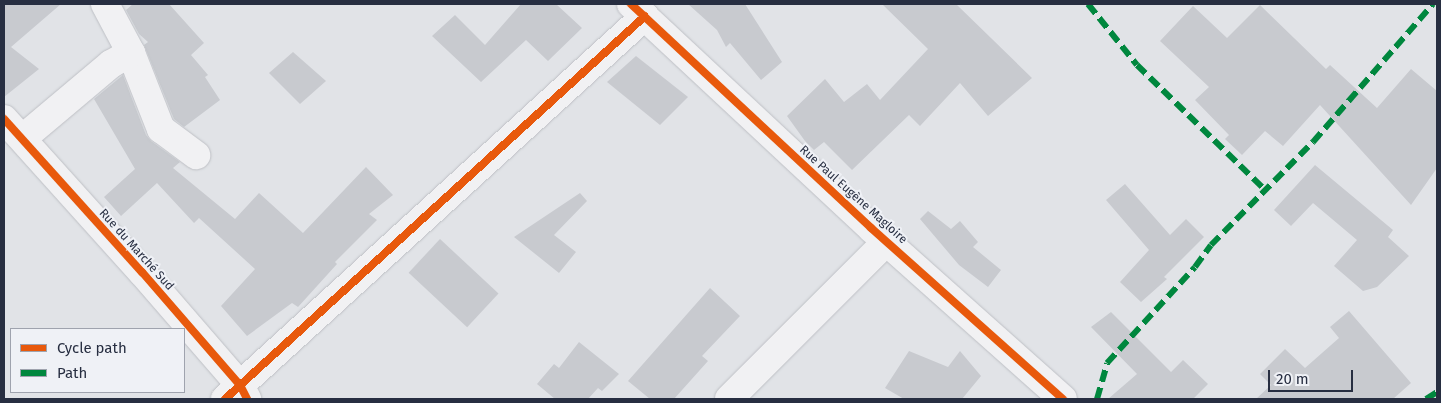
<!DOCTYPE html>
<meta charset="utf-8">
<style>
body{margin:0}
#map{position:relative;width:1441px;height:403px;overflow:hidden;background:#e1e3e7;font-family:"Fira Sans",sans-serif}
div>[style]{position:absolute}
.building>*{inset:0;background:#c8cacf;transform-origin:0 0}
.roads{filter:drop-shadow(0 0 1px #bec0c5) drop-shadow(0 0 1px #bec0c5)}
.minor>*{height:28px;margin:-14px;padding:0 14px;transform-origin:14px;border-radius:14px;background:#f1f1f3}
.quiet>*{height:6px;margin-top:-3px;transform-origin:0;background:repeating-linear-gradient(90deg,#00873e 0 12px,transparent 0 18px)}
.cycleway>*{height:8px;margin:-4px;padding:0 4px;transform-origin:4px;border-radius:4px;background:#e8590c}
span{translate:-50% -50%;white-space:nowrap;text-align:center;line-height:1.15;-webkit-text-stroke:4px #eff1f6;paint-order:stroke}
.street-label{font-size:12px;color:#272e41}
.frame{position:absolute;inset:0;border:5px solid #272e41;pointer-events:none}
.legend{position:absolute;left:10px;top:328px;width:175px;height:65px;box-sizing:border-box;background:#eff1f6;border:1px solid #9fa3ae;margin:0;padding:6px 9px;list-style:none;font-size:15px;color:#272e41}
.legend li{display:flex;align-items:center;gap:10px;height:25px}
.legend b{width:25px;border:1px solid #9fa3ae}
.scale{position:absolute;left:1268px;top:370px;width:85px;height:22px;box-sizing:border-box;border:2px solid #272e41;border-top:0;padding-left:6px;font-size:15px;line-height:18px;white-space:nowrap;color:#272e41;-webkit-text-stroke:4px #eff1f6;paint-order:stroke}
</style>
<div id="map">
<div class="building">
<div style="clip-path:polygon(4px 4px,61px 4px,11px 47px,39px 69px,4px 97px)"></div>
<div style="clip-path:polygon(133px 4px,169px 4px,204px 43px,191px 55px,208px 75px,205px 77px,220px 100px,184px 127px,174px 119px,144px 45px,148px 42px,139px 34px,126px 10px)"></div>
<div style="clip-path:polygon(521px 4px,556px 4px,582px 28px,548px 61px,526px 40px,481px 82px,432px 36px,455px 15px,485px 45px)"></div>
<div style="clip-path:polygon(688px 4px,745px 4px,782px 62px,761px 80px,730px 43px,726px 47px,717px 30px)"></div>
<div style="clip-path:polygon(882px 4px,956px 4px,1032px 78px,988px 116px,960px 83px,920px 126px,909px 115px,852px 170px,824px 142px,814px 150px,805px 141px,787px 116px,825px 79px,844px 102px,867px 84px,880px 100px,928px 49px)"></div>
<div style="clip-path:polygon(1260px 5px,1326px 69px,1330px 65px,1377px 108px,1411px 69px,1437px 91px,1437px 168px,1411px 205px,1320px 105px,1283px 146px,1265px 131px,1242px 155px,1225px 139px,1229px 135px,1195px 100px,1209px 87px,1160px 41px,1193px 6px,1227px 38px)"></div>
<div style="clip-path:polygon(293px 52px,326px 81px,300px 104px,269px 73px)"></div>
<div style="clip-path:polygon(636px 56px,688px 97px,660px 125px,607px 82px)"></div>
<div style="clip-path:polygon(123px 75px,146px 135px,151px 141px,180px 162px,173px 168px,235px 219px,259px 193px,303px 233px,366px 167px,393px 195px,369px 214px,377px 220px,335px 262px,337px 264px,298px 307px,292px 303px,247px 336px,221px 306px,255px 269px,199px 218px,194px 223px,157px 183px,121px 216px,104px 197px,135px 169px,94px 99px)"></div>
<div style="clip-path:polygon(1315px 165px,1393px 230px,1388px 237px,1409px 256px,1377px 287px,1363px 291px,1334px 266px,1357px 240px,1313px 203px,1291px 226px,1274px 210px)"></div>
<div style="clip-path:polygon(1125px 184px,1170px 235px,1186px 219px,1204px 237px,1164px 277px,1167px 279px,1141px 302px,1120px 282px,1149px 250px,1106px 200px)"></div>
<div style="clip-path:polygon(580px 193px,587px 201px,554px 235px,576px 252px,559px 273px,514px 237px)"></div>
<div style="clip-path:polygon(928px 211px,951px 229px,960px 221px,978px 242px,973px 247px,1001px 270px,988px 287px,959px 265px,920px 219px)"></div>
<div style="left:440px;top:239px;width:80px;height:46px;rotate:43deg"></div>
<div style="clip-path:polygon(710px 288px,740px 316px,702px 356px,708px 361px,674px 399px,650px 399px,628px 381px)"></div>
<div style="clip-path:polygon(1349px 311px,1411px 383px,1393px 399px,1256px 399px,1271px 385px,1260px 374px,1285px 349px,1305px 368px,1339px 338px,1330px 327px)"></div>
<div style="clip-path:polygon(1111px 312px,1171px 372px,1183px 360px,1208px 384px,1193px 399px,1108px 399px,1137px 374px,1091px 327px)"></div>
<div style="clip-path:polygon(579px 342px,619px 374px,602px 391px,598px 388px,588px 399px,555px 399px,537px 384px,554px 364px,559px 368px)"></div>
<div style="clip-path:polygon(909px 351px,948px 367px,960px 351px,981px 376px,962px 399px,904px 399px,885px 388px)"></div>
</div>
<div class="roads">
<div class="minor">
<div style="left:105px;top:4px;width:55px;rotate:62deg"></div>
<div style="left:131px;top:53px;width:82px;rotate:68.5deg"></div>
<div style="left:161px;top:129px;width:44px;rotate:36.6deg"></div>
<div style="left:631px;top:4px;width:328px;rotate:43deg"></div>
<div style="left:871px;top:228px;width:257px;rotate:41.7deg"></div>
<div style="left:4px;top:119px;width:206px;rotate:48deg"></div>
<div style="left:142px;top:272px;width:150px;rotate:49.1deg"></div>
<div style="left:240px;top:385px;width:16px;rotate:63deg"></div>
<div style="left:23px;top:138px;width:115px;rotate:-40.1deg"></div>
<div style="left:111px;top:64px;width:23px;rotate:-29deg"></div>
<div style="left:225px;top:399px;width:568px;rotate:-42.36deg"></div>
<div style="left:729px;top:399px;width:223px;rotate:-45deg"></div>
</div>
</div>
<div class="quiet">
<div style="left:1088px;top:4px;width:78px;rotate:51.2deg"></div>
<div style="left:1137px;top:65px;width:180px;rotate:44.3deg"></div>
<div style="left:1097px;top:399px;width:37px;rotate:-74deg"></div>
<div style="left:1107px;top:363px;width:130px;rotate:-47.5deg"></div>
<div style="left:1195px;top:267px;width:27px;rotate:-54deg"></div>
<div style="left:1211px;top:245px;width:145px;rotate:-45.3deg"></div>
<div style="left:1313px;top:142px;width:183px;rotate:-49deg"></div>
<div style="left:1426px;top:399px;width:13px;rotate:-32deg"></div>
</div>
<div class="cycleway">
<div style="left:631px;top:4px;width:328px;rotate:43deg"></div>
<div style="left:871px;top:228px;width:257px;rotate:41.7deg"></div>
<div style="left:4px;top:119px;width:206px;rotate:48deg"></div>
<div style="left:142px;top:272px;width:150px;rotate:49.1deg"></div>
<div style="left:240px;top:385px;width:16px;rotate:63deg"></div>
<div style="left:225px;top:399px;width:568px;rotate:-42.36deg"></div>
</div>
<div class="street-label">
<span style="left:853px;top:195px;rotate:42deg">Rue Paul Eugène Magloire</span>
<span style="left:136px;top:250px;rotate:48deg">Rue du Marché Sud</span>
</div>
<div class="frame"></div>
<ul class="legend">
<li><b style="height:6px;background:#e8590c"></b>Cycle path</li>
<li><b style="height:6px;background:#00873e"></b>Path</li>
</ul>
<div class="scale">20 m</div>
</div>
